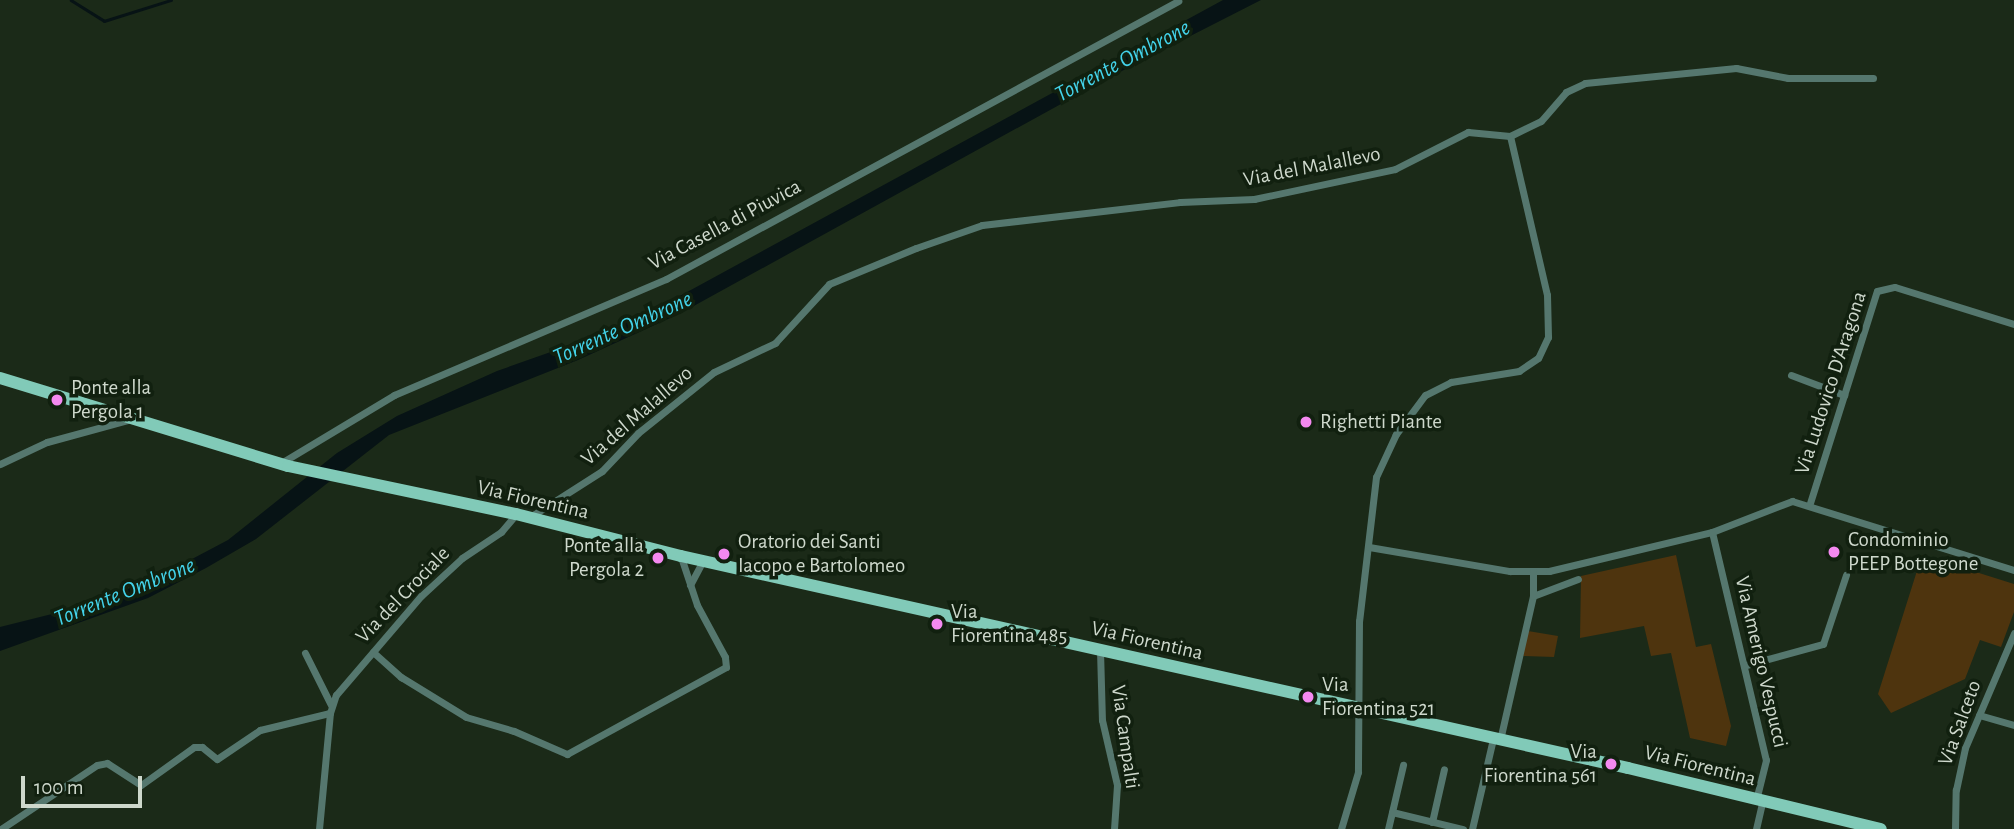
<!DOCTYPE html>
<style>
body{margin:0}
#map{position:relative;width:2014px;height:829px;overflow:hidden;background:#1b2a18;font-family:"Alegreya Sans",sans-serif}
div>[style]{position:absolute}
.green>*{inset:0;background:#4e340e}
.water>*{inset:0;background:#071315}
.stream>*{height:2.5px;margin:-1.25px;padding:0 1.25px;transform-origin:1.25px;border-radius:1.25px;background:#071315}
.street>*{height:7px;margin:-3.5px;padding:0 3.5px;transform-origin:3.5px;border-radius:3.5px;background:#55776e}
.primary>*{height:12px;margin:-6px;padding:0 6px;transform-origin:6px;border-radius:6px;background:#81cab8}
.dots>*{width:19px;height:19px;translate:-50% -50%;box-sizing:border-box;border:4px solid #11200f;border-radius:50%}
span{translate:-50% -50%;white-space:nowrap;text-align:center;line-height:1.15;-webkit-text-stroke:7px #11200f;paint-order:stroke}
.street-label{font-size:21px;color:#ced8cc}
.poi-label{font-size:21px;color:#ced8cc}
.left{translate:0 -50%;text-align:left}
.right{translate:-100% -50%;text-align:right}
.water-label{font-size:23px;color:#43d3ea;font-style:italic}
.scale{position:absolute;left:21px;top:776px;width:121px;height:32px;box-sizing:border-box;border:4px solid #ced8cc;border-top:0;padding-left:9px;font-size:21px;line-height:24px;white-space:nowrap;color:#ced8cc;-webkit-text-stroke:5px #11200f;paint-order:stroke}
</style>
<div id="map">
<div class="green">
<div style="clip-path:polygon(1676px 555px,1696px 647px,1711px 644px,1731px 726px,1726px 746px,1690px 738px,1671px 653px,1651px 656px,1644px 626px,1580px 638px,1581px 576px)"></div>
<div style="clip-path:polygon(1922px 555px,2014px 584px,2014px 612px,2001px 647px,1980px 640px,1965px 679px,1891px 713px,1878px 694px)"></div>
<div style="clip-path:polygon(1528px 631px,1558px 636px,1554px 657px,1523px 656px)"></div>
</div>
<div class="water">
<div style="clip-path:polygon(1223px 0,1261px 0,1110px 77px,681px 313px,578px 360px,389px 435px,256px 539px,206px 568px,148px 598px,0 651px,0 627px,84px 606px,158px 577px,228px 540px,337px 453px,397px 416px,497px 371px,599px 335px,678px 297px)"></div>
</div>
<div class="stream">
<div style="left:71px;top:0;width:39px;rotate:32deg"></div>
<div style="left:104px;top:21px;width:70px;rotate:-17.4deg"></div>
</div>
<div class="street">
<div style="left:1510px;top:136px;width:34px;rotate:-26deg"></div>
<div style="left:1541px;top:121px;width:38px;rotate:-49deg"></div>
<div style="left:1566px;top:92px;width:21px;rotate:-25deg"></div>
<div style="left:1585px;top:83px;width:152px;rotate:-5.7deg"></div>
<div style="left:1736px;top:68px;width:53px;rotate:10.9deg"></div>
<div style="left:1788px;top:78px;width:85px"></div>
<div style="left:1791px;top:375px;width:57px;rotate:20.7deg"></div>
<div style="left:281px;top:463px;width:132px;rotate:-31deg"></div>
<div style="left:394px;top:395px;width:296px;rotate:-23.1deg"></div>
<div style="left:666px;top:279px;width:583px;rotate:-28.5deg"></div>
<div style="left:0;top:464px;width:52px;rotate:-25.1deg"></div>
<div style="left:47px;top:442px;width:87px;rotate:-15.3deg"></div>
<div style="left:1810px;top:503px;width:222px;rotate:-72.5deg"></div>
<div style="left:1877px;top:291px;width:18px;rotate:-13deg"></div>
<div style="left:1895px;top:287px;width:125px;rotate:17.3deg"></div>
<div style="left:530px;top:517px;width:85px;rotate:-32.6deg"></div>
<div style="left:602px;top:471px;width:52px;rotate:-46.5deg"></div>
<div style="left:638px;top:433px;width:97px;rotate:-38.8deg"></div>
<div style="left:714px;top:372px;width:68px;rotate:-25.4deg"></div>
<div style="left:775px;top:343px;width:80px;rotate:-47.5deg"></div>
<div style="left:829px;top:284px;width:94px;rotate:-22.5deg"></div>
<div style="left:916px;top:248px;width:70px;rotate:-19.2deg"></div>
<div style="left:982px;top:225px;width:199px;rotate:-6.6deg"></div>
<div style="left:1180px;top:202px;width:74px;rotate:-2.3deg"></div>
<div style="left:1254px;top:199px;width:144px;rotate:-12deg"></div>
<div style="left:1395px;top:169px;width:82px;rotate:-26.9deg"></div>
<div style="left:1468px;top:132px;width:42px;rotate:5.4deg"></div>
<div style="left:1510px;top:136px;width:163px;rotate:76.9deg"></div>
<div style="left:1547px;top:295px;width:42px;rotate:88.6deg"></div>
<div style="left:1548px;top:337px;width:23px;rotate:115deg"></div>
<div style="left:1538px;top:358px;width:23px;rotate:146deg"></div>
<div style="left:1519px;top:371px;width:69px;rotate:170.8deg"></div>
<div style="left:1451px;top:382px;width:29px;rotate:153deg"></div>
<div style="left:1425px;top:395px;width:49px;rotate:126.6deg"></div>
<div style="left:1396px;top:434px;width:47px;rotate:114.9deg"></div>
<div style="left:1376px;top:477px;width:145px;rotate:96.7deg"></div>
<div style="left:1359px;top:621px;width:151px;rotate:90.4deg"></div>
<div style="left:1358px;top:772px;width:59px;rotate:106.6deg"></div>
<div style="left:1712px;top:532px;width:234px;rotate:76.7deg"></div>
<div style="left:1766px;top:760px;width:41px;rotate:104deg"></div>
<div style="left:1369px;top:547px;width:143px;rotate:9.7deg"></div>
<div style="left:1510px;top:571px;width:39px"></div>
<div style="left:1549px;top:571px;width:168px;rotate:-13.5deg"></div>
<div style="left:1712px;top:532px;width:86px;rotate:-21.2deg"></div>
<div style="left:1792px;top:501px;width:232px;rotate:17.3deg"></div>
<div style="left:690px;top:585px;width:27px;rotate:-62deg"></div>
<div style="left:1533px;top:596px;width:48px;rotate:-20.7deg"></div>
<div style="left:1100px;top:650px;width:70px;rotate:88.4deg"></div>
<div style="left:1102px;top:720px;width:67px;rotate:77deg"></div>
<div style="left:1117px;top:785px;width:44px;rotate:93.9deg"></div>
<div style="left:373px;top:652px;width:38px;rotate:42deg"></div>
<div style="left:401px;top:677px;width:76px;rotate:31.6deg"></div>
<div style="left:466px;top:717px;width:50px;rotate:16.3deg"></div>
<div style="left:514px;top:731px;width:58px;rotate:23.5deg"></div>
<div style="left:567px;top:754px;width:181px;rotate:-28.7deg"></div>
<div style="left:726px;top:667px;width:10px;rotate:-96deg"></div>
<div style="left:725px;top:657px;width:59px;rotate:-118.3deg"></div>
<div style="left:697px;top:605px;width:51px;rotate:-108.4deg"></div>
<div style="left:305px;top:653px;width:58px;rotate:63.4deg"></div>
<div style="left:1746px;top:665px;width:80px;rotate:-15.3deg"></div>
<div style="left:1823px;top:644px;width:73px;rotate:-71.6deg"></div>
<div style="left:1979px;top:715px;width:36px;rotate:16deg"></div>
<div style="left:1500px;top:740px;width:148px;rotate:-77.1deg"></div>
<div style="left:1533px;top:596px;width:24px;rotate:-90deg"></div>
<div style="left:1392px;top:812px;width:73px;rotate:13.5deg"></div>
<div style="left:1432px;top:822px;width:54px;rotate:-77.2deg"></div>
<div style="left:1px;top:829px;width:115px;rotate:-33.7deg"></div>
<div style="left:97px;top:765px;width:10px;rotate:-11deg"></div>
<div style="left:107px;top:763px;width:40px;rotate:32.9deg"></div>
<div style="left:141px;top:785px;width:65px;rotate:-35.6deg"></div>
<div style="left:194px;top:747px;width:8px"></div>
<div style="left:202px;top:747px;width:19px;rotate:39deg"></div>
<div style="left:217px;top:759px;width:52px;rotate:-34deg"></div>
<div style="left:260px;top:730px;width:72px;rotate:-13.7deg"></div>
<div style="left:319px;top:829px;width:117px;rotate:-84.6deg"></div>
<div style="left:330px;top:713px;width:19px;rotate:-72deg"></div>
<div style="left:336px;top:695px;width:130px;rotate:-49.4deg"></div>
<div style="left:421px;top:596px;width:56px;rotate:-42.8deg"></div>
<div style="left:462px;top:558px;width:47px;rotate:-33.7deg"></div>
<div style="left:501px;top:532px;width:23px;rotate:-50deg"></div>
<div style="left:1388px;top:829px;width:66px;rotate:-76.8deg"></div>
<div style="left:1472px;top:829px;width:92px;rotate:-76.9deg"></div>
<div style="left:1756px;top:829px;width:28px;rotate:-77deg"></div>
<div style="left:1955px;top:829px;width:39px;rotate:-89deg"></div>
<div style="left:1956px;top:790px;width:43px;rotate:-77.9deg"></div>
<div style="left:1965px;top:748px;width:125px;rotate:-66.9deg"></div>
</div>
<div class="primary">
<div style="left:0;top:378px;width:301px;rotate:17deg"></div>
<div style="left:288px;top:466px;width:233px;rotate:11.9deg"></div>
<div style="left:516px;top:514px;width:170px;rotate:14.3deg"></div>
<div style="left:681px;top:556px;width:970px;rotate:12.62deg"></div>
<div style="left:1628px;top:768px;width:260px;rotate:13.6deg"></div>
</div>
<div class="dots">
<div style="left:57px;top:400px;background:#f489f0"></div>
<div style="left:1306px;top:422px;background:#f489f0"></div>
<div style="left:1834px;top:552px;background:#f489f0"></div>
<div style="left:724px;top:554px;background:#f489f0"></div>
<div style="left:658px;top:558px;background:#f489f0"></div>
<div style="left:937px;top:624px;background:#f489f0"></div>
<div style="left:1308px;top:697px;background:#f489f0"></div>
<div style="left:1611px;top:764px;background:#f489f0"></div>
</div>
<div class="street-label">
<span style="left:1312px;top:167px;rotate:-11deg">Via del Malallevo</span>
<span style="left:725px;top:225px;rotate:-28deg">Via Casella di Piuvica</span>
<span style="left:1831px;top:383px;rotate:-72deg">Via Ludovico D'Aragona</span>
<span style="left:637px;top:416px;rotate:-41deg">Via del Malallevo</span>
<span style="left:533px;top:500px;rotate:13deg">Via Fiorentina</span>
<span style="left:403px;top:595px;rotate:-46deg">Via del Crociale</span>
<span style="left:1147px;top:641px;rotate:13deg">Via Fiorentina</span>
<span style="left:1761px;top:662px;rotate:77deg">Via Amerigo Vespucci</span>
<span style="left:1960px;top:723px;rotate:-70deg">Via Salceto</span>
<span style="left:1125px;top:737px;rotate:82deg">Via Campalti</span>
<span style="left:1700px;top:766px;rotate:14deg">Via Fiorentina</span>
</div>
<div class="poi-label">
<span class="left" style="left:71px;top:400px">Ponte alla<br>Pergola 1</span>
<span class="left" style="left:1320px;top:422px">Righetti Piante</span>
<span class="left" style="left:1848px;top:552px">Condominio<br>PEEP Bottegone</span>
<span class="left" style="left:738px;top:554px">Oratorio dei Santi<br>Iacopo e Bartolomeo</span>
<span class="right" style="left:644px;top:558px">Ponte alla<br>Pergola 2</span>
<span class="left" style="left:951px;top:624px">Via<br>Fiorentina 485</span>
<span class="left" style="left:1322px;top:697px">Via<br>Fiorentina 521</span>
<span class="right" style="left:1597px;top:764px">Via<br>Fiorentina 561</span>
</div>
<div class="water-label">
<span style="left:1123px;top:62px;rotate:-28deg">Torrente Ombrone</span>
<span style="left:623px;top:329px;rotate:-24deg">Torrente Ombrone</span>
<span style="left:125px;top:593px;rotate:-22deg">Torrente Ombrone</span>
</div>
<div class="scale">100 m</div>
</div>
